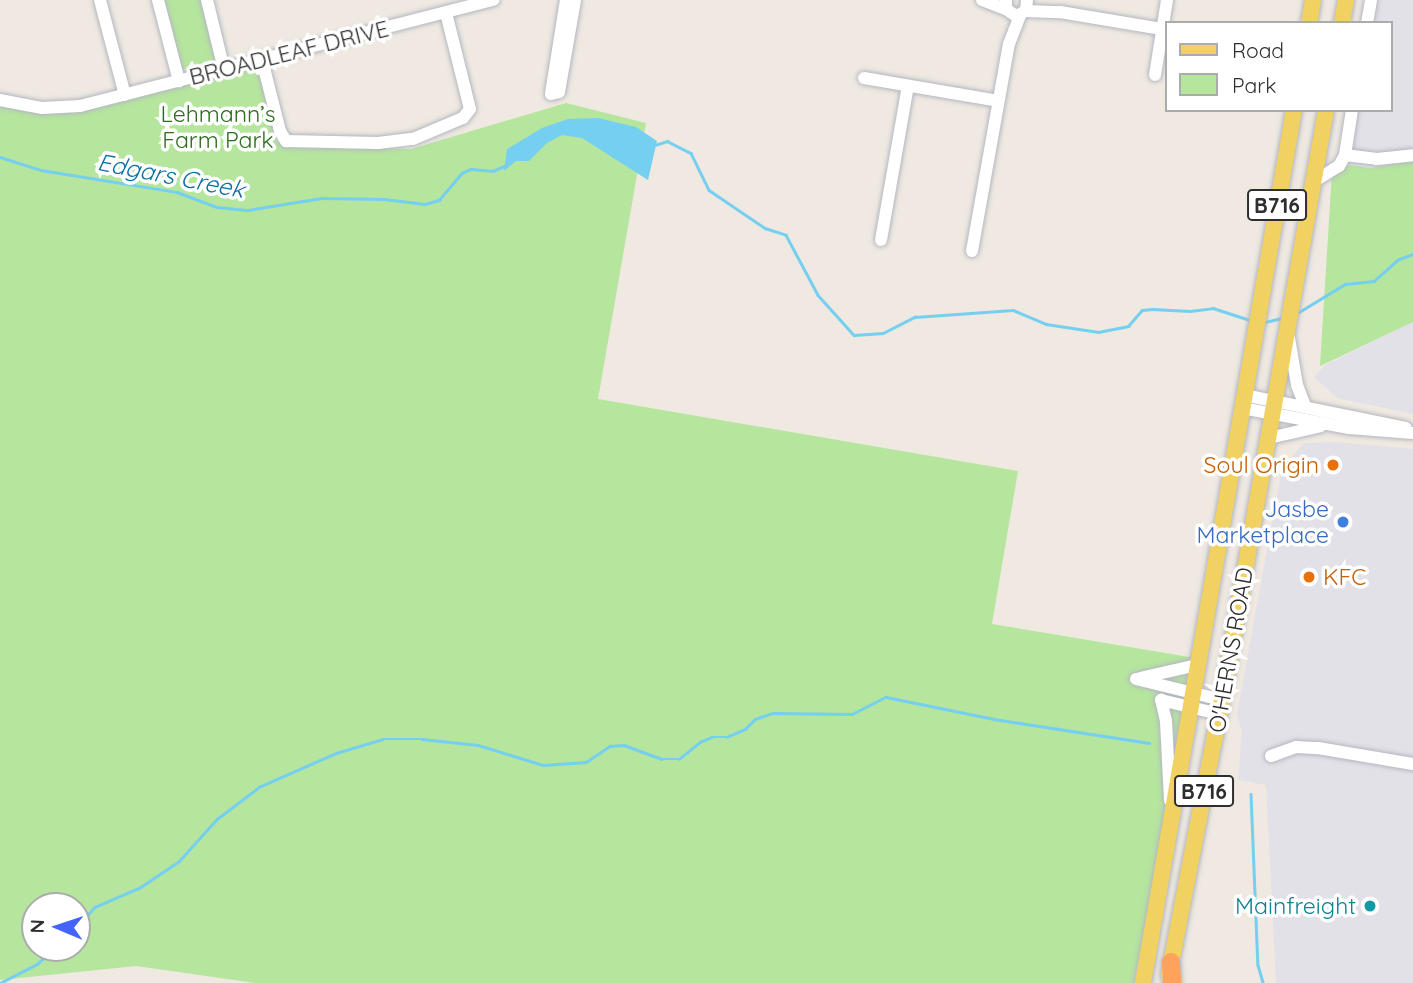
<!DOCTYPE html>
<meta charset="utf-8">
<style>
body{margin:0}
#map{position:relative;width:1413px;height:983px;overflow:hidden;background:#efe9e1;font-family:Quicksand,sans-serif}
div>[style]{position:absolute}
.industrial>*{inset:0;background:#e3e1e8}
.green>*{inset:0;background:#b6e59e}
.water>*{inset:0;background:#75cff0}
.stream>*{height:2.5px;margin:-1.25px;padding:0 1.25px;transform-origin:1.25px;border-radius:1.25px;background:#75cff0}
.roads{filter:drop-shadow(0 0 2px #b4b7c1) drop-shadow(0 0 2px #b4b7c1)}
.minor>*{height:12px;margin:-6px;padding:0 6px;transform-origin:6px;border-radius:6px;background:#fff}
.major>*{height:16px;margin:-8px;padding:0 8px;transform-origin:8px;border-radius:8px;background:#f2d163}
.highway>*{height:18px;margin:-9px;padding:0 9px;transform-origin:9px;border-radius:9px;background:#ffa35c}
.dots>*{width:19px;height:19px;translate:-50% -50%;box-sizing:border-box;border:4px solid #fff;border-radius:50%}
span{translate:-50% -50%;white-space:nowrap;text-align:center;line-height:1.15;-webkit-text-stroke:7px #fff;paint-order:stroke}
.shield-label span{padding:2px 5px;background:#fff;border:2px solid;border-radius:5px;-webkit-text-stroke-width:0}
.shield-label{font-size:21px;color:#2e2e2e;font-weight:700}
.street-label{font-size:23px;color:#2e2e2e}
.park-label{font-size:23px;color:#2c6e1b}
.food-label{font-size:23px;color:#c56008}
.right{translate:-100% -50%;text-align:right}
.left{translate:0 -50%;text-align:left}
.shop-label{font-size:23px;color:#366cbe}
.culture-label{font-size:23px;color:#0d838f}
.water-label{font-size:24px;color:#0d6fa3;font-style:italic}
.legend{position:absolute;left:1165px;top:21px;width:228px;height:91px;box-sizing:border-box;background:#fff;border:2px solid #ababab;margin:0;padding:9px 12px;list-style:none;font-size:21px;color:#2e2e2e}
.legend li{display:flex;align-items:center;gap:14px;height:35px}
.legend b{width:35px;border:2px solid #ababab}
.north{position:absolute;left:21px;top:892px;width:70px;height:70px;box-sizing:border-box;background:#fff;border:2px solid #ababab;border-radius:50%;rotate:272deg;font-size:19px;font-weight:700;line-height:28px;text-align:center;color:#2e2e2e}
.north::after{content:'';display:block;margin:auto;width:24px;height:32px;background:#4264fb;clip-path:polygon(50% 0,100% 100%,50% 72%,0 100%)}
</style>
<div id="map">
<div class="industrial">
<div style="clip-path:polygon(1379px 0,1413px 0,1413px 161px,1370px 168px,1350px 165px,1359px 110px,1390px 110px,1390px 23px,1375px 23px)"></div>
<div style="clip-path:polygon(1413px 322px,1413px 414px,1337px 398px,1314px 377px,1325px 365px)"></div>
<div style="clip-path:polygon(1336px 442px,1413px 449px,1413px 983px,1276px 983px,1266px 785px,1238px 780px,1242px 732px,1237px 714px,1282px 468px,1304px 443px)"></div>
</div>
<div class="green">
<div style="clip-path:polygon(164px 0,202px 0,218px 60px,182px 69px)"></div>
<div style="clip-path:polygon(evenodd,255px 65px,260px 69px,277px 142px,293px 146px,411px 149px,566px 103px,646px 123px,598px 399px,1018px 471px,992px 624px,1195px 658px,1134px 983px,255px 983px,136px 966px,0 980px,0 104px,54px 113px,255px 65px,35px 906px,77px 906px,77px 948px,35px 948px,35px 906px)"></div>
<div style="clip-path:polygon(1413px 161px,1413px 322px,1320px 366px,1332px 172px,1350px 165px,1370px 168px)"></div>
</div>
<div class="water">
<div style="clip-path:polygon(598px 118px,636px 127px,657px 141px,648px 180px,582px 138px,562px 135px,547px 143px,529px 161px,516px 161px,504px 171px,507px 149px,542px 128px,568px 119px)"></div>
</div>
<div class="stream">
<div style="left:655px;top:145px;width:13px;rotate:-18deg"></div>
<div style="left:667px;top:141px;width:27px;rotate:27deg"></div>
<div style="left:691px;top:153px;width:41px;rotate:64.1deg"></div>
<div style="left:709px;top:190px;width:68px;rotate:34.2deg"></div>
<div style="left:765px;top:228px;width:22px;rotate:18deg"></div>
<div style="left:786px;top:235px;width:68px;rotate:61.9deg"></div>
<div style="left:818px;top:295px;width:54px;rotate:48deg"></div>
<div style="left:854px;top:335px;width:29px;rotate:-4deg"></div>
<div style="left:883px;top:333px;width:36px;rotate:-27deg"></div>
<div style="left:915px;top:317px;width:98px;rotate:-4.1deg"></div>
<div style="left:1013px;top:310px;width:36px;rotate:23deg"></div>
<div style="left:1046px;top:324px;width:53px;rotate:8.7deg"></div>
<div style="left:1098px;top:332px;width:31px;rotate:-11deg"></div>
<div style="left:1128px;top:326px;width:21px;rotate:-49deg"></div>
<div style="left:1142px;top:310px;width:10px;rotate:-6deg"></div>
<div style="left:1152px;top:309px;width:38px;rotate:3deg"></div>
<div style="left:1190px;top:311px;width:23px;rotate:-7deg"></div>
<div style="left:1213px;top:308px;width:40px;rotate:18deg"></div>
<div style="left:0;top:157px;width:43px;rotate:17.6deg"></div>
<div style="left:41px;top:170px;width:138px;rotate:9.2deg"></div>
<div style="left:177px;top:192px;width:43px;rotate:20.6deg"></div>
<div style="left:217px;top:207px;width:31px;rotate:6deg"></div>
<div style="left:248px;top:210px;width:74px;rotate:-9.3deg"></div>
<div style="left:321px;top:198px;width:63px;rotate:0.9deg"></div>
<div style="left:384px;top:199px;width:41px;rotate:7deg"></div>
<div style="left:425px;top:204px;width:15px;rotate:-16deg"></div>
<div style="left:439px;top:200px;width:35px;rotate:-50deg"></div>
<div style="left:462px;top:173px;width:10px;rotate:-24deg"></div>
<div style="left:471px;top:169px;width:22px;rotate:5deg"></div>
<div style="left:493px;top:171px;width:12px;rotate:-24deg"></div>
<div style="left:1299px;top:312px;width:54px;rotate:-31.3deg"></div>
<div style="left:1345px;top:284px;width:29px;rotate:-6deg"></div>
<div style="left:1374px;top:281px;width:31px;rotate:-42deg"></div>
<div style="left:1397px;top:260px;width:17px;rotate:-21deg"></div>
<div style="left:1265px;top:322px;width:17px;rotate:-13deg"></div>
<div style="left:1251px;top:794px;width:171px;rotate:87.7deg"></div>
<div style="left:1258px;top:965px;width:19px;rotate:74deg"></div>
<div style="left:77px;top:926px;width:26px;rotate:-47deg"></div>
<div style="left:95px;top:907px;width:48px;rotate:-23.4deg"></div>
<div style="left:139px;top:888px;width:47px;rotate:-33.7deg"></div>
<div style="left:178px;top:862px;width:58px;rotate:-47.8deg"></div>
<div style="left:217px;top:819px;width:53px;rotate:-37.3deg"></div>
<div style="left:259px;top:787px;width:84px;rotate:-23.8deg"></div>
<div style="left:336px;top:753px;width:49px;rotate:-16.6deg"></div>
<div style="left:383px;top:739px;width:39px"></div>
<div style="left:422px;top:739px;width:56px;rotate:6.1deg"></div>
<div style="left:478px;top:745px;width:68px;rotate:17.1deg"></div>
<div style="left:543px;top:765px;width:43px;rotate:-4deg"></div>
<div style="left:586px;top:762px;width:29px;rotate:-34deg"></div>
<div style="left:610px;top:746px;width:14px;rotate:-4deg"></div>
<div style="left:624px;top:745px;width:40px;rotate:20.2deg"></div>
<div style="left:662px;top:759px;width:17px"></div>
<div style="left:679px;top:759px;width:27px;rotate:-39deg"></div>
<div style="left:700px;top:742px;width:13px;rotate:-23deg"></div>
<div style="left:712px;top:737px;width:15px"></div>
<div style="left:727px;top:737px;width:20px;rotate:-24deg"></div>
<div style="left:745px;top:729px;width:14px;rotate:-45deg"></div>
<div style="left:755px;top:719px;width:18px;rotate:-19deg"></div>
<div style="left:772px;top:713px;width:80px;rotate:0.7deg"></div>
<div style="left:852px;top:714px;width:38px;rotate:-27deg"></div>
<div style="left:886px;top:697px;width:110px;rotate:11.5deg"></div>
<div style="left:994px;top:719px;width:157px;rotate:8.8deg"></div>
<div style="left:0;top:983px;width:42px;rotate:-27.2deg"></div>
<div style="left:37px;top:964px;width:24px;rotate:-42deg"></div>
</div>
<div class="roads">
<div class="minor">
<div style="left:100px;top:0;width:98px;rotate:75.3deg"></div>
<div style="left:158px;top:0;width:84px;rotate:75.5deg"></div>
<div style="left:207px;top:0;width:72px;rotate:76.3deg"></div>
<div style="left:566px;top:0;width:95px;rotate:99.1deg"></div>
<div style="left:551px;top:94px;width:8px;rotate:-14deg"></div>
<div style="left:559px;top:92px;width:93px;rotate:-80.1deg"></div>
<div style="left:982px;top:0;width:26px;rotate:21deg"></div>
<div style="left:1006px;top:0;width:9px;rotate:90deg"></div>
<div style="left:1006px;top:9px;width:12px;rotate:35deg"></div>
<div style="left:1016px;top:16px;width:11px;rotate:-27deg"></div>
<div style="left:1026px;top:11px;width:11px;rotate:-85deg"></div>
<div style="left:1026px;top:11px;width:34px;rotate:2deg"></div>
<div style="left:1060px;top:12px;width:103px;rotate:9.5deg"></div>
<div style="left:1367px;top:23px;width:23px;rotate:-80deg"></div>
<div style="left:262px;top:60px;width:73px;rotate:75.8deg"></div>
<div style="left:280px;top:131px;width:12px;rotate:59deg"></div>
<div style="left:286px;top:141px;width:92px;rotate:1.2deg"></div>
<div style="left:378px;top:143px;width:35px;rotate:-7deg"></div>
<div style="left:413px;top:139px;width:54px;rotate:-22.8deg"></div>
<div style="left:463px;top:118px;width:11px;rotate:-52deg"></div>
<div style="left:470px;top:109px;width:99px;rotate:-104deg"></div>
<div style="left:1155px;top:75px;width:76px;rotate:-80.9deg"></div>
<div style="left:864px;top:78px;width:136px;rotate:9.7deg"></div>
<div style="left:0;top:100px;width:43px;rotate:10.8deg"></div>
<div style="left:42px;top:108px;width:38px;rotate:-3deg"></div>
<div style="left:80px;top:106px;width:427px;rotate:-14.4deg"></div>
<div style="left:1345px;top:155px;width:46px;rotate:-81.2deg"></div>
<div style="left:1313px;top:182px;width:31px;rotate:-32deg"></div>
<div style="left:1339px;top:166px;width:13px;rotate:-61deg"></div>
<div style="left:1345px;top:155px;width:32px;rotate:7deg"></div>
<div style="left:1377px;top:159px;width:36px;rotate:-6deg"></div>
<div style="left:881px;top:240px;width:156px;rotate:-80.1deg"></div>
<div style="left:972px;top:251px;width:210px;rotate:-79.9deg"></div>
<div style="left:1009px;top:44px;width:31px;rotate:-69deg"></div>
<div style="left:1289px;top:338px;width:48px;rotate:80.3deg"></div>
<div style="left:1297px;top:385px;width:22px;rotate:69deg"></div>
<div style="left:1244px;top:395px;width:165px;rotate:11.5deg"></div>
<div style="left:1242px;top:408px;width:109px;rotate:10.6deg"></div>
<div style="left:1349px;top:428px;width:64px;rotate:4.5deg"></div>
<div style="left:1269px;top:438px;width:53px;rotate:-13deg"></div>
<div style="left:1140px;top:678px;width:58px;rotate:-12.8deg"></div>
<div style="left:1136px;top:679px;width:89px;rotate:13.7deg"></div>
<div style="left:1271px;top:756px;width:27px;rotate:-20deg"></div>
<div style="left:1296px;top:747px;width:22px;rotate:3deg"></div>
<div style="left:1318px;top:748px;width:96px;rotate:9.6deg"></div>
<div style="left:1170px;top:800px;width:79px;rotate:-92.9deg"></div>
<div style="left:1166px;top:721px;width:22px;rotate:-103deg"></div>
<div style="left:1161px;top:700px;width:60px;rotate:13.6deg"></div>
</div>
<div class="major">
<div style="left:1309px;top:23px;width:23px;rotate:-80deg"></div>
<div style="left:1342px;top:23px;width:23px;rotate:-80deg"></div>
<div style="left:1169px;top:974px;width:279px;rotate:-79.1deg"></div>
<div style="left:1222px;top:700px;width:599px;rotate:-80deg"></div>
<div style="left:1143px;top:983px;width:886px;rotate:-80.19deg"></div>
</div>
<div class="highway">
<div style="left:1171px;top:962px;width:21px;rotate:87deg"></div>
</div>
</div>
<div class="dots">
<div style="left:1333px;top:465px;background:#e8710a"></div>
<div style="left:1343px;top:522px;background:#3f7fe0"></div>
<div style="left:1309px;top:577px;background:#e8710a"></div>
<div style="left:1370px;top:906px;background:#0f9aa8"></div>
</div>
<div class="shield-label">
<span style="left:1277px;top:205px">B716</span>
<span style="left:1204px;top:791px">B716</span>
</div>
<div class="street-label">
<span style="left:289px;top:53px;rotate:-14deg">BROADLEAF DRIVE</span>
<span style="left:1231px;top:650px;rotate:-80deg">O'HERNS ROAD</span>
</div>
<div class="park-label">
<span style="left:218px;top:127px">Lehmann’s<br>Farm Park</span>
</div>
<div class="food-label">
<span class="right" style="left:1319px;top:465px">Soul Origin</span>
<span class="left" style="left:1323px;top:577px">KFC</span>
</div>
<div class="shop-label">
<span class="right" style="left:1329px;top:522px">Jasbe<br>Marketplace</span>
</div>
<div class="culture-label">
<span class="right" style="left:1356px;top:906px">Mainfreight</span>
</div>
<div class="water-label">
<span style="left:171px;top:176px;rotate:11deg">Edgars Creek</span>
</div>
<ul class="legend">
<li><b style="height:9px;background:#f2d163"></b>Road</li>
<li><b style="height:19px;background:#b6e59e"></b>Park</li>
</ul>
<div class="north">N</div>
</div>
